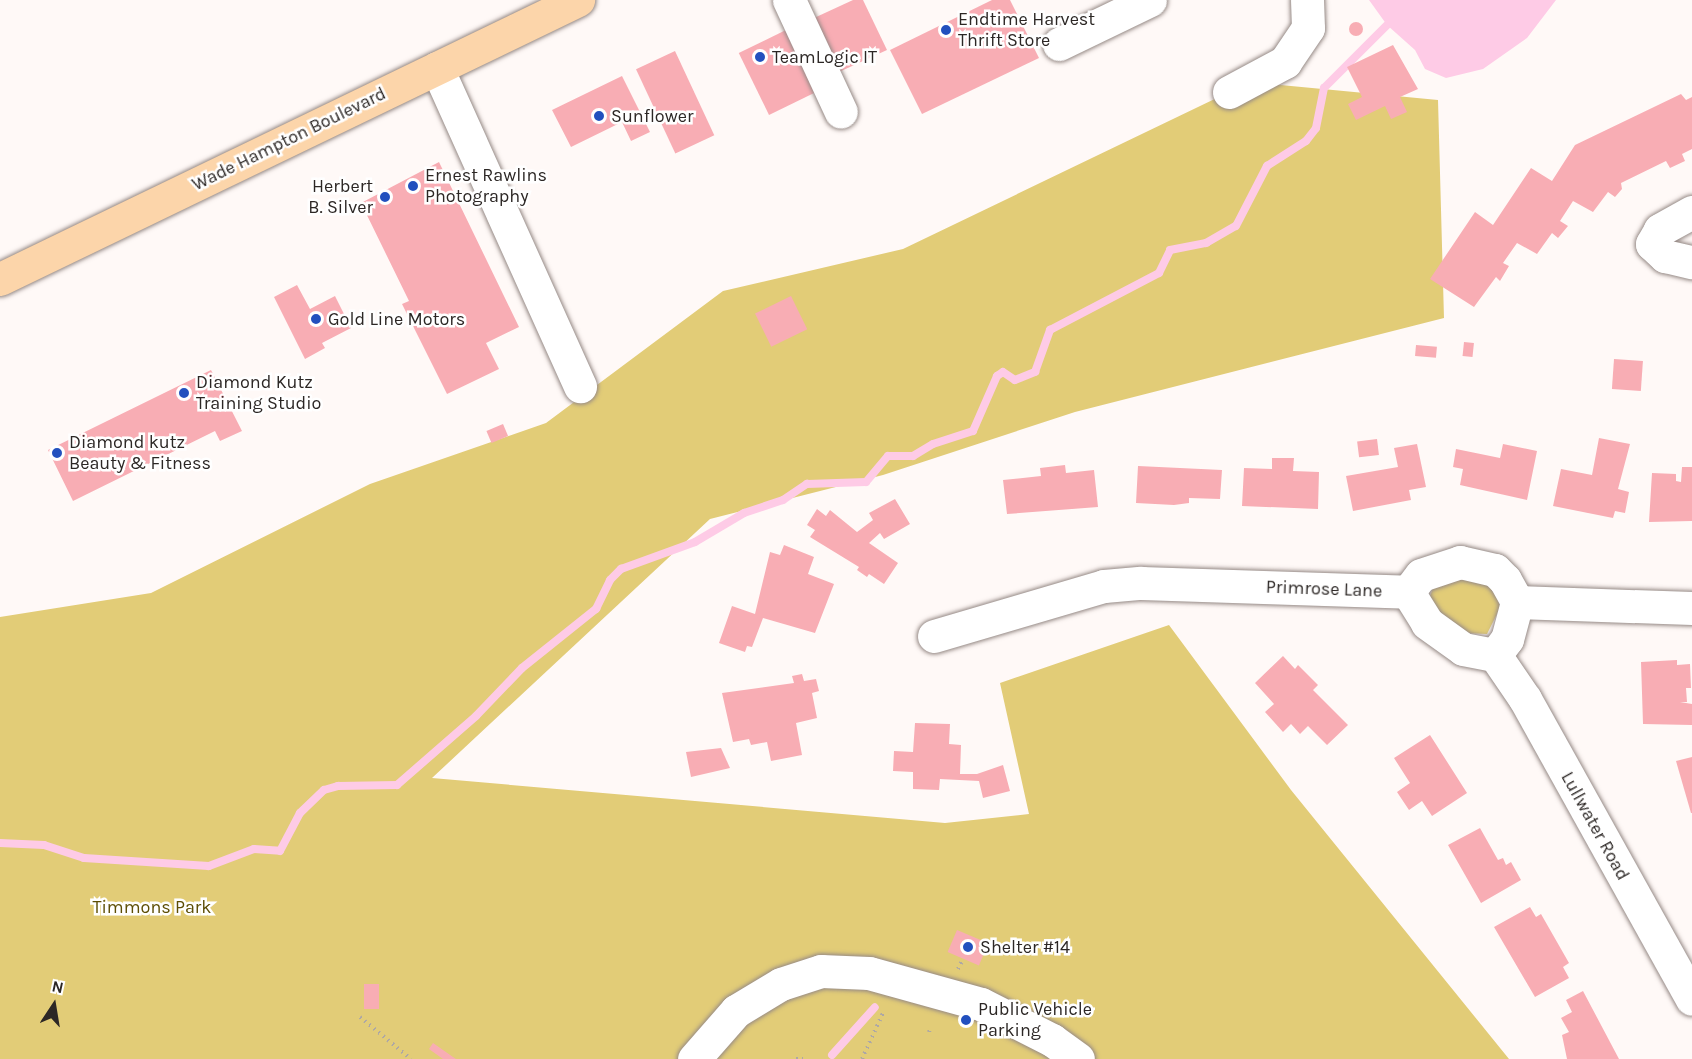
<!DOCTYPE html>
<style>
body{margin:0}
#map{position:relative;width:1692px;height:1059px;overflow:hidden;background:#fff9f7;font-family:Karla,sans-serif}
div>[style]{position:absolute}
.green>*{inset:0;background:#e2cc77}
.water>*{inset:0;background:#fecbe6}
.stream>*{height:8px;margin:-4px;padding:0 4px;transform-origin:4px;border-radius:4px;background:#fecbe6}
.building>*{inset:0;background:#f8adb4;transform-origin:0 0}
.round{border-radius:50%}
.path>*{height:4px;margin-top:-2px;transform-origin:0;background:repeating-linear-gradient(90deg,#ada7a5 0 1.5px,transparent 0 6px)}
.roads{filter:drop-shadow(0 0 2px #968a86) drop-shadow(0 0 2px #968a86)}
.minor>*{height:33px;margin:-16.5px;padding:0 16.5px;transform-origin:16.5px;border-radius:16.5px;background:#fff}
.major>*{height:33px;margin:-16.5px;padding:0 16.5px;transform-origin:16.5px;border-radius:16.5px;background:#fcd5aa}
.dots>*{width:16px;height:16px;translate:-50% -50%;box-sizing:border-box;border:3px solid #fff;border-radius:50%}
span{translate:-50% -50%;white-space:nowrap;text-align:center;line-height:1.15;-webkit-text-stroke:5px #fff;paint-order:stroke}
.poi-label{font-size:18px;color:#2c2725}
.left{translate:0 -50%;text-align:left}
.right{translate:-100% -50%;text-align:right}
.street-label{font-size:18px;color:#2c2725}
.park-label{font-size:18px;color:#5d4e05}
.north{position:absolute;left:24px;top:975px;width:60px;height:60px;-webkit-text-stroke:4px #fff;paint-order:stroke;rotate:12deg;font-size:16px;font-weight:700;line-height:24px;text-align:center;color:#2c2725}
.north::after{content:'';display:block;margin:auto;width:21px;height:27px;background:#2c2725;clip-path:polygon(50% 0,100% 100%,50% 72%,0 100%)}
</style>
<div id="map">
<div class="green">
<div style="clip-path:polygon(1250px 82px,1438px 100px,1444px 318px,1075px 412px,883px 475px,710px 519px,432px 778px,945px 823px,1029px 814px,1000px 683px,1169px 625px,1291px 790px,1509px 1059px,0 1059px,0 617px,151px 593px,370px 484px,546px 423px,723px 291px,903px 249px)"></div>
<div style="clip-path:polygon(1468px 572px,1496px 590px,1500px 608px,1487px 634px,1462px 633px,1428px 602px,1434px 585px)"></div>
</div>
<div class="water">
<div style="clip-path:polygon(1369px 0,1556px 0,1527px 38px,1483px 69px,1446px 78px,1425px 69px,1415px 50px,1387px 25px)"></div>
</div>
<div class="stream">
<div style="left:0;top:843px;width:44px;rotate:2.6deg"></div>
<div style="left:44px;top:845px;width:42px;rotate:18deg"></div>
<div style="left:84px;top:858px;width:125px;rotate:3.7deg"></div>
<div style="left:209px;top:866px;width:48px;rotate:-20.7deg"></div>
<div style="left:254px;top:849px;width:26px;rotate:4deg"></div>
<div style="left:280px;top:851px;width:43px;rotate:-62.2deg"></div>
<div style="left:300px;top:813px;width:33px;rotate:-44deg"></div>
<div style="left:324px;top:790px;width:15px;rotate:-16deg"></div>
<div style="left:338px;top:786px;width:59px;rotate:-1deg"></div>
<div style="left:397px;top:785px;width:105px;rotate:-41.1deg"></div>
<div style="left:476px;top:716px;width:66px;rotate:-46.2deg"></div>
<div style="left:522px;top:668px;width:95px;rotate:-38.6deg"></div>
<div style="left:596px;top:609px;width:32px;rotate:-64deg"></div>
<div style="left:610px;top:580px;width:16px;rotate:-45deg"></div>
<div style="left:621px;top:569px;width:79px;rotate:-20deg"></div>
<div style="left:695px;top:542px;width:57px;rotate:-30.6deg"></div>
<div style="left:744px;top:513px;width:41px;rotate:-18.4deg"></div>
<div style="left:783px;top:500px;width:29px;rotate:-34deg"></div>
<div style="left:807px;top:484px;width:59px;rotate:-1.9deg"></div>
<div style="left:866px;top:482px;width:34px;rotate:-50deg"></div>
<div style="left:888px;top:456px;width:25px"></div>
<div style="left:913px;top:456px;width:23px;rotate:-31deg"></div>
<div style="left:933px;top:444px;width:42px;rotate:-18deg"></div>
<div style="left:973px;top:431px;width:60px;rotate:-66.4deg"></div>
<div style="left:997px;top:376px;width:7px;rotate:-34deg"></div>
<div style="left:1003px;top:372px;width:14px;rotate:34deg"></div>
<div style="left:1015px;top:380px;width:22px;rotate:-22deg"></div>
<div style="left:1035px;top:372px;width:45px;rotate:-70.3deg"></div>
<div style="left:1050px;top:330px;width:123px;rotate:-27.6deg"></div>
<div style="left:1159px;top:273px;width:25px;rotate:-64deg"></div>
<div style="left:1170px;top:250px;width:37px;rotate:-11deg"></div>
<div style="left:1206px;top:243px;width:34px;rotate:-30deg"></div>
<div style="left:1236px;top:226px;width:68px;rotate:-62.7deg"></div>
<div style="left:1267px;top:166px;width:46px;rotate:-32.7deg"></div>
<div style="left:1306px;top:141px;width:16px;rotate:-52deg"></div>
<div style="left:1316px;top:128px;width:41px;rotate:-78.7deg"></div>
<div style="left:1324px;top:88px;width:89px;rotate:-45deg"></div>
<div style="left:832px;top:1055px;width:64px;rotate:-48.1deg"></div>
</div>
<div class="building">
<div style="clip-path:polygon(853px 0,863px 0,887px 50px,839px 72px,814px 18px)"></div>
<div style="clip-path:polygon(992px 0,1010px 0,1039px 58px,922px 114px,890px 50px)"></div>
<div class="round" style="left:1349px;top:22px;width:14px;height:14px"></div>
<div style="left:790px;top:28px;width:69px;height:57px;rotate:64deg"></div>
<div style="clip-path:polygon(1393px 45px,1418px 89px,1400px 97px,1407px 112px,1391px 119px,1385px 106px,1356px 120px,1348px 104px,1362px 97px,1347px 67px)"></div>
<div style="left:675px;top:51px;width:93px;height:43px;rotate:65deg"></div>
<div style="clip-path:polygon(622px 76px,650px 132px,631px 141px,622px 122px,571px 147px,552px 110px)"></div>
<div style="clip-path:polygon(1681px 94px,1686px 100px,1692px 97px,1692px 149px,1682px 154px,1685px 161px,1670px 168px,1666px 161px,1621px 183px,1622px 189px,1615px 197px,1608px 192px,1593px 212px,1573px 201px,1560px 221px,1568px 226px,1558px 238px,1552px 233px,1537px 254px,1517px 243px,1503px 263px,1509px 266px,1500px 281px,1496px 277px,1474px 307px,1430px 279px,1475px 212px,1493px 225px,1531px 168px,1552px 181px,1575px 145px)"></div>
<div style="clip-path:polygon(439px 162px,519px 327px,486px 343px,499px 369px,447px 394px,402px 304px,409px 301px,361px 203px)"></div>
<div style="clip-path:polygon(297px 285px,310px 309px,335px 296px,351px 328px,322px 343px,325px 348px,305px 359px,274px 297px)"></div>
<div style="left:791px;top:296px;width:37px;height:40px;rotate:64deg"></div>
<div style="left:1464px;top:342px;width:10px;height:14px;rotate:6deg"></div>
<div style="left:1416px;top:345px;width:21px;height:11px;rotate:5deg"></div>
<div style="left:1614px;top:359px;width:29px;height:30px;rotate:4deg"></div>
<div style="clip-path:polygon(211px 370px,242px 431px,220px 441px,215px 431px,73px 501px,48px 450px)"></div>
<div style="left:503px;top:424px;width:13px;height:18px;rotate:67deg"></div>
<div style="clip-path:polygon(1599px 438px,1630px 444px,1618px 489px,1629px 492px,1625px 513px,1615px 511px,1613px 518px,1553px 506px,1561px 469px,1592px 475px)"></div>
<div style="left:1377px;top:439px;width:16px;height:20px;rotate:83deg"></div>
<div style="clip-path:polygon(1417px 444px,1426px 487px,1409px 490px,1411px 500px,1353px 511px,1346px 476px,1398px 467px,1394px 448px)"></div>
<div style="clip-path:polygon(1503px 444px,1537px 451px,1527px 500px,1460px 485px,1463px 469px,1453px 467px,1456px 449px,1500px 458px)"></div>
<div style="clip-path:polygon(1272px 458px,1294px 458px,1293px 471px,1319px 472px,1318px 509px,1242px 506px,1244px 468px,1272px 469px)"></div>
<div style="clip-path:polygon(1065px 465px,1066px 473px,1094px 470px,1098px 507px,1007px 514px,1003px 480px,1041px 476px,1040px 468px)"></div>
<div style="clip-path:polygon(1138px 466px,1222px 470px,1220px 499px,1189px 498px,1189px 503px,1174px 505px,1136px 503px)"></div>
<div style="clip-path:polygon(1682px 467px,1692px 467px,1692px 521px,1649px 522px,1652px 473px,1676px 474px,1676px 481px,1681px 482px)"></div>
<div style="clip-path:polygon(895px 499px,910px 524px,884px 539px,880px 533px,869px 543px,898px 563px,884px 584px,869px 574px,867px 577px,857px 570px,859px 567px,810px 537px,815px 530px,807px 525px,817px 509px,826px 516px,830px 510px,857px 532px,873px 520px,869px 513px)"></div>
<div style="clip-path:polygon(784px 545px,814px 557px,808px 574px,834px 584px,815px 633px,763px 618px,752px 647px,747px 646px,745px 652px,719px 643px,732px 606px,755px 614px,770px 552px,780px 555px)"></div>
<div style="clip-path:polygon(1283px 656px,1295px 669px,1298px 665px,1318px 685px,1313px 690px,1348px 725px,1327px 745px,1308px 726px,1300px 734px,1291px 724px,1283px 732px,1265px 712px,1274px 704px,1255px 683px)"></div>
<div style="clip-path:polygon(1677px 660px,1677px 665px,1690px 664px,1691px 688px,1686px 688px,1687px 702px,1680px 702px,1692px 704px,1692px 725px,1643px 724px,1641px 662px)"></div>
<div style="clip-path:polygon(802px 674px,804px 681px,816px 679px,819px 691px,812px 693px,817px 718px,796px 723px,802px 755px,771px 761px,767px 742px,751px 745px,749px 739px,733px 742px,722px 693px,794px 683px,792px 676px)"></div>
<div style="clip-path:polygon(915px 723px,950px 724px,949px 744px,961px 745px,960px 774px,977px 774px,1003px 765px,1010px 791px,983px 798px,979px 781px,940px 779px,939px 790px,913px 789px,913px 772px,893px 771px,894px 751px,913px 752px)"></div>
<div style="clip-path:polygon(1430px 735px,1467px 793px,1432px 816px,1422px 801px,1409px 810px,1397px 792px,1410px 783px,1394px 758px)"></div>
<div style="clip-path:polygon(721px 748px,730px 768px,691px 777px,686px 752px)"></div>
<div style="clip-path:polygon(1692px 757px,1692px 813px,1691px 813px,1676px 761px)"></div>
<div style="clip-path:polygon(1480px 828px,1498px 860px,1503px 858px,1506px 865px,1511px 862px,1521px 880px,1481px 903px,1448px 845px)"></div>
<div style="clip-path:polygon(1530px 907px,1536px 917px,1541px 914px,1569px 963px,1563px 967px,1569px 978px,1535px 997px,1494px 927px)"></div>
<div style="left:957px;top:930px;width:34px;height:24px;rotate:23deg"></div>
<div style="left:364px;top:984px;width:15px;height:25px"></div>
<div style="clip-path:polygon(1583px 991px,1619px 1059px,1567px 1059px,1562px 1035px,1569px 1032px,1561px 1018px,1572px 1012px,1566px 1000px)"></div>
<div style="clip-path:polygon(433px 1043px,453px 1057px,456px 1059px,443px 1059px,429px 1049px)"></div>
</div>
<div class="path">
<div style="left:958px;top:969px;width:11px;rotate:-63deg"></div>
<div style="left:360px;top:1017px;width:66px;rotate:39.5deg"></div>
<div style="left:929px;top:1032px;width:3px;rotate:-72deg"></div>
<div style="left:796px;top:1059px;width:7px"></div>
<div style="left:862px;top:1059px;width:51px;rotate:-65.5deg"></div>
</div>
<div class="roads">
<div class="minor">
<div style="left:789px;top:0;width:123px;rotate:65.1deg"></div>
<div style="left:1059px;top:44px;width:101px;rotate:-25.8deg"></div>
<div style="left:437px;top:68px;width:349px;rotate:65.8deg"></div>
<div style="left:1229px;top:92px;width:64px;rotate:-28.2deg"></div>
<div style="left:1285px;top:62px;width:41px;rotate:-55.9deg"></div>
<div style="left:1308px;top:28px;width:28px;rotate:-92deg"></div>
<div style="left:1692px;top:212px;width:37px;rotate:151deg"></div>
<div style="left:1660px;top:230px;width:16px;rotate:120deg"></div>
<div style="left:1652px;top:244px;width:18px;rotate:43deg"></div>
<div style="left:1665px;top:256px;width:28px;rotate:13deg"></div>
<div style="left:1408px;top:592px;width:36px;rotate:58deg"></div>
<div style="left:1427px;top:623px;width:44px;rotate:35.8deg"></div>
<div style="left:1463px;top:649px;width:33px;rotate:11deg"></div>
<div style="left:1517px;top:602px;width:38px;rotate:105deg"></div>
<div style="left:1507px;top:639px;width:20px;rotate:127deg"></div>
<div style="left:1495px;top:655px;width:53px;rotate:55.7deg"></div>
<div style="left:1525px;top:699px;width:343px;rotate:60.9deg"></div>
<div style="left:934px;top:636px;width:177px;rotate:-16.4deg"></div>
<div style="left:1104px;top:586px;width:37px;rotate:-5deg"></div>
<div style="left:1141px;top:583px;width:267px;rotate:1.9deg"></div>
<div style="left:1408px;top:592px;width:21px;rotate:-53deg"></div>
<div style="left:1421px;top:575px;width:41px;rotate:-18.4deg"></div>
<div style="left:1460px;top:562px;width:36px;rotate:13deg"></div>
<div style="left:1495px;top:570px;width:14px;rotate:45deg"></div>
<div style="left:1505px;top:580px;width:25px;rotate:61deg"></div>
<div style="left:1517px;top:602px;width:175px;rotate:2deg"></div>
<div style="left:694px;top:1059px;width:64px;rotate:-48.8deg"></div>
<div style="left:736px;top:1011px;width:52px;rotate:-31deg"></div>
<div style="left:781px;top:984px;width:42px;rotate:-18deg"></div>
<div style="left:821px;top:971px;width:48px;rotate:2.4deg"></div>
<div style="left:869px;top:973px;width:116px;rotate:15.5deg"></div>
<div style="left:981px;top:1004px;width:80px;rotate:26.9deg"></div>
<div style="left:1052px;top:1040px;width:32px;rotate:36deg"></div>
</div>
<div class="major">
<div style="left:0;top:279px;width:642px;rotate:-25.77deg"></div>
</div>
</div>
<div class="dots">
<div style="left:946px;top:30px;background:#2250be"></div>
<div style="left:760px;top:57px;background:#2250be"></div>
<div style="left:599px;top:116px;background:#2250be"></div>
<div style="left:413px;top:186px;background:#2250be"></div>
<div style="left:385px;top:197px;background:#2250be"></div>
<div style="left:316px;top:319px;background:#2250be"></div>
<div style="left:184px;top:393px;background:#2250be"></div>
<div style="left:57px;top:453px;background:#2250be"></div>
<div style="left:968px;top:947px;background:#2250be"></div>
<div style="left:966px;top:1020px;background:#2250be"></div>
</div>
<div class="poi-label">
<span class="left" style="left:958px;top:30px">Endtime Harvest<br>Thrift Store</span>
<span class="left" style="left:772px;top:57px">TeamLogic IT</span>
<span class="left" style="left:611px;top:116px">Sunflower</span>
<span class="left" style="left:425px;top:186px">Ernest Rawlins<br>Photography</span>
<span class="right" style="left:373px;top:197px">Herbert<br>B. Silver</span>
<span class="left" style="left:328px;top:319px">Gold Line Motors</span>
<span class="left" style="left:196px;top:393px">Diamond Kutz<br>Training Studio</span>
<span class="left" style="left:69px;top:453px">Diamond kutz<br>Beauty &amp; Fitness</span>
<span class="left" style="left:980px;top:947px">Shelter #14</span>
<span class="left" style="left:978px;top:1020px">Public Vehicle<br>Parking</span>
</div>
<div class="street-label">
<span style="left:289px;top:139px;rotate:-26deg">Wade Hampton Boulevard</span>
<span style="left:1324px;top:589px;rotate:2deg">Primrose Lane</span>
<span style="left:1595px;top:826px;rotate:61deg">Lullwater Road</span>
</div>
<div class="park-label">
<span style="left:152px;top:907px">Timmons Park</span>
</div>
<div class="north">N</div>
</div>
